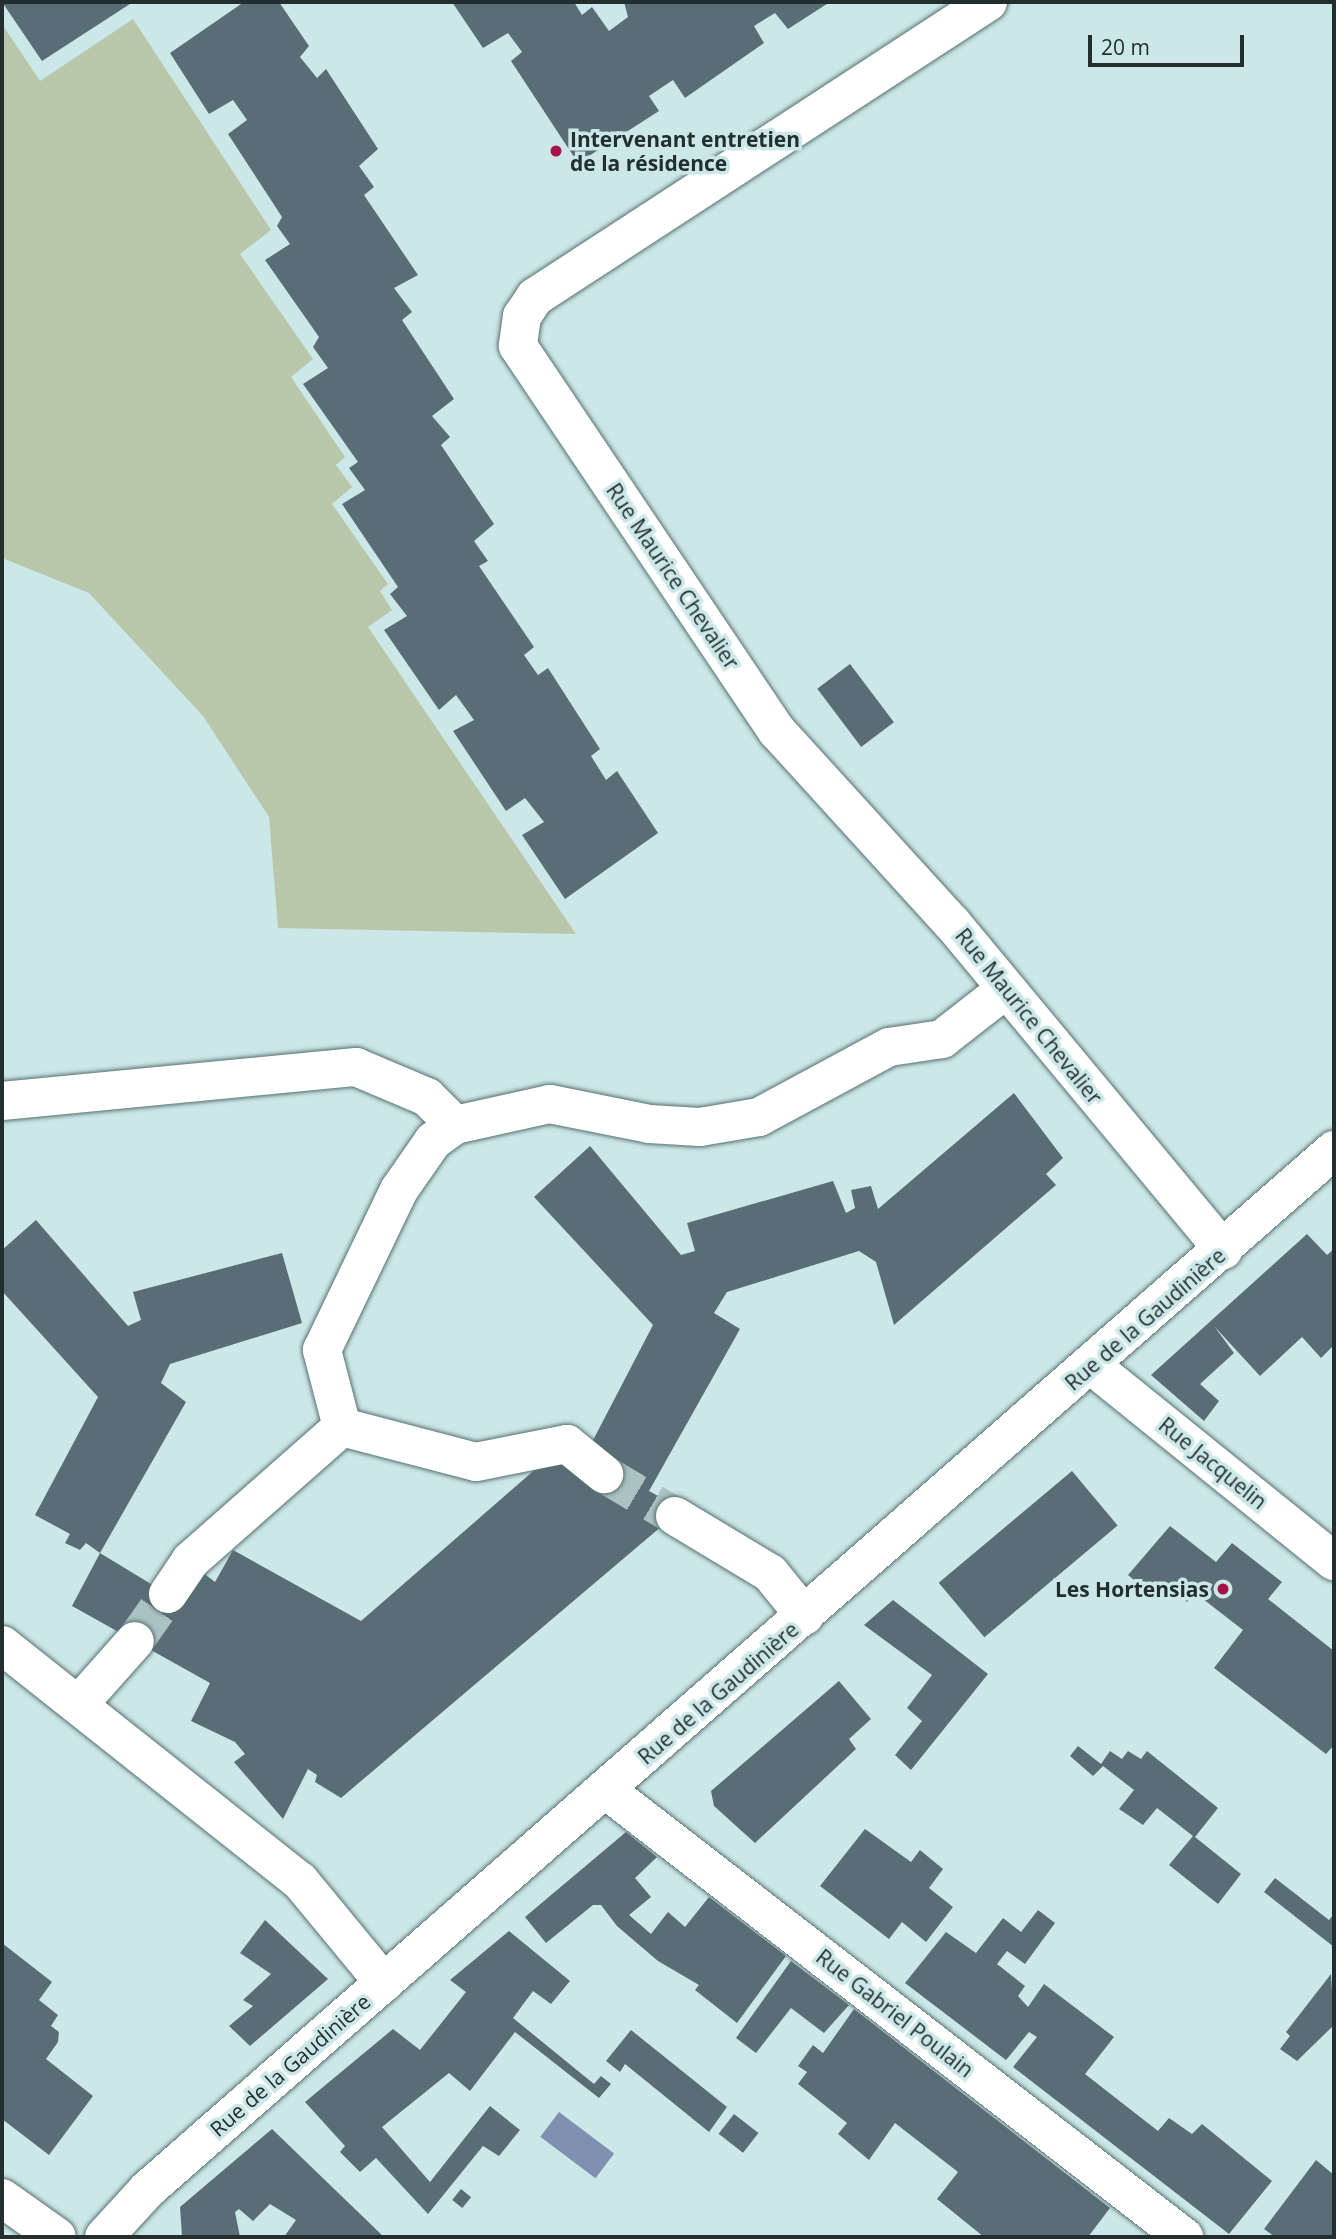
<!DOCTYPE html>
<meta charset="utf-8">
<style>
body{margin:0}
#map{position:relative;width:1336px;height:2239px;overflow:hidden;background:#cce7e7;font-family:"Open Sans",sans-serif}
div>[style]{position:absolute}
.green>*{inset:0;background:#b8c7a9}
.water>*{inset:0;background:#7f8fb0;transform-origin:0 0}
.building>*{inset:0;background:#5a6d77;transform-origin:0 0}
.minor-tunnel>*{height:38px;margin-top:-19px;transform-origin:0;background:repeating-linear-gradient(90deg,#aac2c2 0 38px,transparent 0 57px)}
.roads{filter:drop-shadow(0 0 2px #577070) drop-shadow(0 0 2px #577070)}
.minor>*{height:38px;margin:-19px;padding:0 19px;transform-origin:19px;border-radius:19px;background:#fff}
.dots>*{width:19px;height:19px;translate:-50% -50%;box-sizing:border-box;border:4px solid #cce7e7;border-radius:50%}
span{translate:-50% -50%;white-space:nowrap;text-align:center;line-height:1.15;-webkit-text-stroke:7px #cce7e7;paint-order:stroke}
.poi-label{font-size:21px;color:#232e2e;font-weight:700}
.left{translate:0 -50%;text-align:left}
.right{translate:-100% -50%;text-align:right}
.street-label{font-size:21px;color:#232e2e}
.frame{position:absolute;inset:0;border:4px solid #232e2e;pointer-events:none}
.scale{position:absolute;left:1088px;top:35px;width:156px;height:32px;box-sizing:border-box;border:4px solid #232e2e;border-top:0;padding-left:9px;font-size:21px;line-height:24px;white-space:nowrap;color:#232e2e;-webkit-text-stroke:5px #cce7e7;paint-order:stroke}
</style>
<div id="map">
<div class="green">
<div style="clip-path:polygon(133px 19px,271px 230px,240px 254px,313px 359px,291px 377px,345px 457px,336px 465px,352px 487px,332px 504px,388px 584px,380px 591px,392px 610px,368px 627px,576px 934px,278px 928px,269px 817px,203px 716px,89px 593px,2px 558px,2px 24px,40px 81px)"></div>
</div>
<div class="water">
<div style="left:559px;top:2112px;width:69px;height:31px;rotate:37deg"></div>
</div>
<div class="building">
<div style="clip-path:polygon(2px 2px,133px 2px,42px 61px)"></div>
<div style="clip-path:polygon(244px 2px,279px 2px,309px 46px,300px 57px,317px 78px,326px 69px,378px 149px,359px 166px,374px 187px,364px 195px,418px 275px,394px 288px,412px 312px,402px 320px,454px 399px,432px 416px,450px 437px,441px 445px,494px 524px,474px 541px,488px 561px,479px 566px,534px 647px,524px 655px,538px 675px,548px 668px,600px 749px,591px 756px,606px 780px,617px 771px,658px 833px,565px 899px,522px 835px,544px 822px,525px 798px,506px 811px,453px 731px,474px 720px,456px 695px,439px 710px,384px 630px,407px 616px,390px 594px,398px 587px,342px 504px,365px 490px,349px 468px,358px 462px,303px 384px,328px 368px,313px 347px,319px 337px,265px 260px,290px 244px,277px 226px,282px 217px,228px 134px,247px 120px,233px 100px,209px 114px,170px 53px)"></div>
<div style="clip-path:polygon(452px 2px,574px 2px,582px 15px,592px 7px,609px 31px,628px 17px,624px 2px,830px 2px,788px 29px,775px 13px,754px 26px,764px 43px,685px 98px,673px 80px,649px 96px,659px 111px,578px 163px,511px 61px,522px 52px,508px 33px,483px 48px)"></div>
<div style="left:850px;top:664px;width:73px;height:41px;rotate:53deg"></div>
<div style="clip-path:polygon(1014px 1093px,1063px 1158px,1046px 1174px,1056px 1185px,894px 1325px,876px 1262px,859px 1251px,727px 1292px,714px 1313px,740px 1329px,649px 1491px,682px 1509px,341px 1798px,315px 1782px,317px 1775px,308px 1769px,283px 1819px,234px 1762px,245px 1754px,235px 1742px,191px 1721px,210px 1683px,72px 1606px,100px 1553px,179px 1601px,198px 1569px,215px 1582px,233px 1550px,361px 1621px,561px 1447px,590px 1446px,653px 1325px,534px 1197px,590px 1146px,681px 1255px,695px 1251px,687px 1223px,833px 1181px,846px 1213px,855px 1208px,851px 1190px,871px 1186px,878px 1209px)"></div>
<div style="clip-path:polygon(36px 1220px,128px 1326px,141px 1320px,133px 1292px,282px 1253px,302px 1323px,170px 1364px,161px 1383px,186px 1402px,100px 1553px,86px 1543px,80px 1550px,65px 1543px,70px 1534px,35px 1515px,98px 1397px,2px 1291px,2px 1250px)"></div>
<div style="clip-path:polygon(1307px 1234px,1327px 1255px,1334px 1249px,1334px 1345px,1321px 1358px,1302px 1337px,1260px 1376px,1214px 1326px,1234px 1353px,1200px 1384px,1219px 1401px,1204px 1421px,1151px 1375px)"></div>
<div style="left:1072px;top:1471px;width:71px;height:174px;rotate:50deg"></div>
<div style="clip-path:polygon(1170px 1526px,1216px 1562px,1232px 1543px,1282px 1582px,1268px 1599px,1334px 1651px,1334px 1745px,1326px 1754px,1214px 1668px,1243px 1630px,1194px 1592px,1187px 1602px,1166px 1586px,1156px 1598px,1128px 1575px)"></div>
<div style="clip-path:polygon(893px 1600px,988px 1674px,911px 1770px,895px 1755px,922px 1721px,907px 1708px,932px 1675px,864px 1625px)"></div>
<div style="clip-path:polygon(839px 1681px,871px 1719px,849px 1739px,856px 1749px,755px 1843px,714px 1806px,711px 1791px)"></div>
<div style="clip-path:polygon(1078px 1746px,1101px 1764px,1110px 1751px,1122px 1759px,1128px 1751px,1141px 1759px,1147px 1751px,1218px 1808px,1195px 1837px,1241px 1874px,1218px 1904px,1169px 1865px,1193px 1836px,1157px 1808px,1143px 1825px,1119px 1809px,1134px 1790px,1103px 1766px,1093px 1776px,1070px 1756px)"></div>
<div style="clip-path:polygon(865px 1829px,911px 1862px,920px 1850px,943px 1869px,929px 1888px,953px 1907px,926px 1942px,902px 1922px,889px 1939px,820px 1886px)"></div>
<div style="clip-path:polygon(626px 1832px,657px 1857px,635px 1878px,651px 1897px,629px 1915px,651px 1934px,668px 1912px,685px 1927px,709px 1897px,786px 1956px,737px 2023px,695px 1990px,699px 1985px,658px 1961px,617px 1926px,601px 1905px,593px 1905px,546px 1943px,525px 1917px)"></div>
<div style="clip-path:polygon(1275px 1878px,1329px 1920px,1334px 1914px,1334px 1947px,1264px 1892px)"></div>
<div style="clip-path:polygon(1038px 1910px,1055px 1923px,1025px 1964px,1007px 1951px,997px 1964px,1025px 1986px,1018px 1996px,1028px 2007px,1044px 1984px,1114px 2037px,1085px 2074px,1158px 2131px,1169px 2118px,1192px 2134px,1202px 2124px,1272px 2181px,1229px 2234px,1013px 2067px,1037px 2037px,1029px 2032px,1006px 2060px,905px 1983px,946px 1932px,976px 1953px,1003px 1918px,1021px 1932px)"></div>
<div style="clip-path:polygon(265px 1920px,328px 1979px,250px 2046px,229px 2026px,253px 2006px,243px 2000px,271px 1974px,240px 1953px)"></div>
<div style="clip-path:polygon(509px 1931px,570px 1981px,551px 2004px,533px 1991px,513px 2018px,594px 2084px,601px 2076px,611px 2084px,599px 2098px,515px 2032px,470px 2091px,449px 2073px,382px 2127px,430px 2182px,490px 2106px,520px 2130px,499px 2156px,483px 2146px,428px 2214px,376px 2158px,360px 2172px,340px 2152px,345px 2146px,305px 2102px,393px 2029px,420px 2050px,466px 1992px,450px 1980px)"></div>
<div style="clip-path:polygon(2px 1943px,52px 1982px,39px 2000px,58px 2015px,51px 2026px,59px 2032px,58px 2042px,46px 2059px,93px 2096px,49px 2155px,2px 2119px)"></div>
<div style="clip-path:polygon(791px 1961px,849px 2005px,824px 2033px,791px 2008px,756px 2053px,736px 2038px)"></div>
<div style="clip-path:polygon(1331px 1974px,1334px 2025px,1297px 2061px,1280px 2049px,1290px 2036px,1286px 2032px)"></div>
<div style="clip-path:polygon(854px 2009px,1110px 2208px,1088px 2237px,984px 2237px,937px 2199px,958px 2172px,895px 2123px,869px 2160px,838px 2134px,847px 2123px,798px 2084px,807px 2072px,798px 2066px,813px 2045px,823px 2053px)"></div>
<div style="clip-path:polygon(631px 2030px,727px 2107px,709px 2132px,625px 2064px,620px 2072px,606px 2061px)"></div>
<div style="left:734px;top:2114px;width:31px;height:25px;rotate:38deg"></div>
<div style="clip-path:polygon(272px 2129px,384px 2237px,284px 2237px,296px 2220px,270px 2204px,253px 2221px,239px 2209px,235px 2212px,240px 2237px,182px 2237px,180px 2207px)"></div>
<div style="clip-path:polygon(1316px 2160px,1334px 2175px,1334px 2237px,1275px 2237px,1264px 2229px)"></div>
<div style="left:461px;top:2189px;width:13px;height:14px;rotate:39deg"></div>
</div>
<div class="minor-tunnel">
<div style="left:604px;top:1474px;width:82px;rotate:30.6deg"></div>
<div style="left:135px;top:1641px;width:57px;rotate:-54.9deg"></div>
</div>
<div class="roads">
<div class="minor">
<div style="left:988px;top:2px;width:541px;rotate:146.93deg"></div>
<div style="left:535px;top:297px;width:23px;rotate:124deg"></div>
<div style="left:522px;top:316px;width:30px;rotate:98deg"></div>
<div style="left:518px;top:346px;width:464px;rotate:56.1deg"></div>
<div style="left:777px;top:731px;width:260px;rotate:47.7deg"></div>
<div style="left:952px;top:923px;width:425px;rotate:50.3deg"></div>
<div style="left:2px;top:1101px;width:356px;rotate:-5.5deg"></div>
<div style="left:356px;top:1067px;width:77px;rotate:22.9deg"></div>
<div style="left:427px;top:1097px;width:40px;rotate:45deg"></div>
<div style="left:455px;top:1125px;width:97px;rotate:-12.5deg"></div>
<div style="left:550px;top:1104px;width:101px;rotate:11.4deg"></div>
<div style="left:649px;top:1124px;width:51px;rotate:3.4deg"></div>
<div style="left:700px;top:1127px;width:60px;rotate:-9.6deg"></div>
<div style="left:759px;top:1117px;width:148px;rotate:-28.3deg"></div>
<div style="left:889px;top:1047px;width:54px;rotate:-8.6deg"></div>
<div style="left:942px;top:1039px;width:81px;rotate:-38deg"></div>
<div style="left:1092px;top:1366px;width:311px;rotate:38.9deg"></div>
<div style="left:342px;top:1427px;width:138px;rotate:14.6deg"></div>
<div style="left:476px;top:1462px;width:93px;rotate:-11.2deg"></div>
<div style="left:567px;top:1444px;width:48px;rotate:39deg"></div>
<div style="left:675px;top:1516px;width:111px;rotate:31deg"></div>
<div style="left:770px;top:1573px;width:55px;rotate:50.9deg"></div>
<div style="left:168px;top:1594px;width:40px;rotate:-56deg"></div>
<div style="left:190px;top:1561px;width:203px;rotate:-41.4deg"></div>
<div style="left:342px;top:1427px;width:80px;rotate:-104.6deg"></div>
<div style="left:322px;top:1350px;width:178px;rotate:-64.3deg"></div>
<div style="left:399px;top:1190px;width:60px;rotate:-55.2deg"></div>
<div style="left:433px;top:1141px;width:27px;rotate:-36deg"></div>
<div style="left:2px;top:1645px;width:380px;rotate:38.4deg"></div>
<div style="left:300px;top:1881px;width:132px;rotate:50.5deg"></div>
<div style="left:79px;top:1704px;width:84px;rotate:-48.4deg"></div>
<div style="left:606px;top:1790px;width:731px;rotate:37.72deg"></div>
<div style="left:2px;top:2198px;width:67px;rotate:35.3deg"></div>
<div style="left:104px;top:2237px;width:65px;rotate:-47.5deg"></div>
<div style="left:148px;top:2189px;width:1577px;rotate:-41.22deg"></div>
</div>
</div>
<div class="dots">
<div style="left:556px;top:151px;background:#a61149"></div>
<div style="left:1223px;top:1589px;background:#a61149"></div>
</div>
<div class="poi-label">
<span class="left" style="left:570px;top:151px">Intervenant entretien<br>de la résidence</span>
<span class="right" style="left:1209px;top:1589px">Les Hortensias</span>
</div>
<div class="street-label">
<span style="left:673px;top:576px;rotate:56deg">Rue Maurice Chevalier</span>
<span style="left:1029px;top:1016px;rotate:51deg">Rue Maurice Chevalier</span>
<span style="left:1145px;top:1319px;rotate:-41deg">Rue de la Gaudinière</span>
<span style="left:1213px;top:1463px;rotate:39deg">Rue Jacquelin</span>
<span style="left:718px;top:1693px;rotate:-41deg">Rue de la Gaudinière</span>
<span style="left:895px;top:2013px;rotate:38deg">Rue Gabriel Poulain</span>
<span style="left:290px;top:2065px;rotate:-41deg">Rue de la Gaudinière</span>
</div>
<div class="frame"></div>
<div class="scale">20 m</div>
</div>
